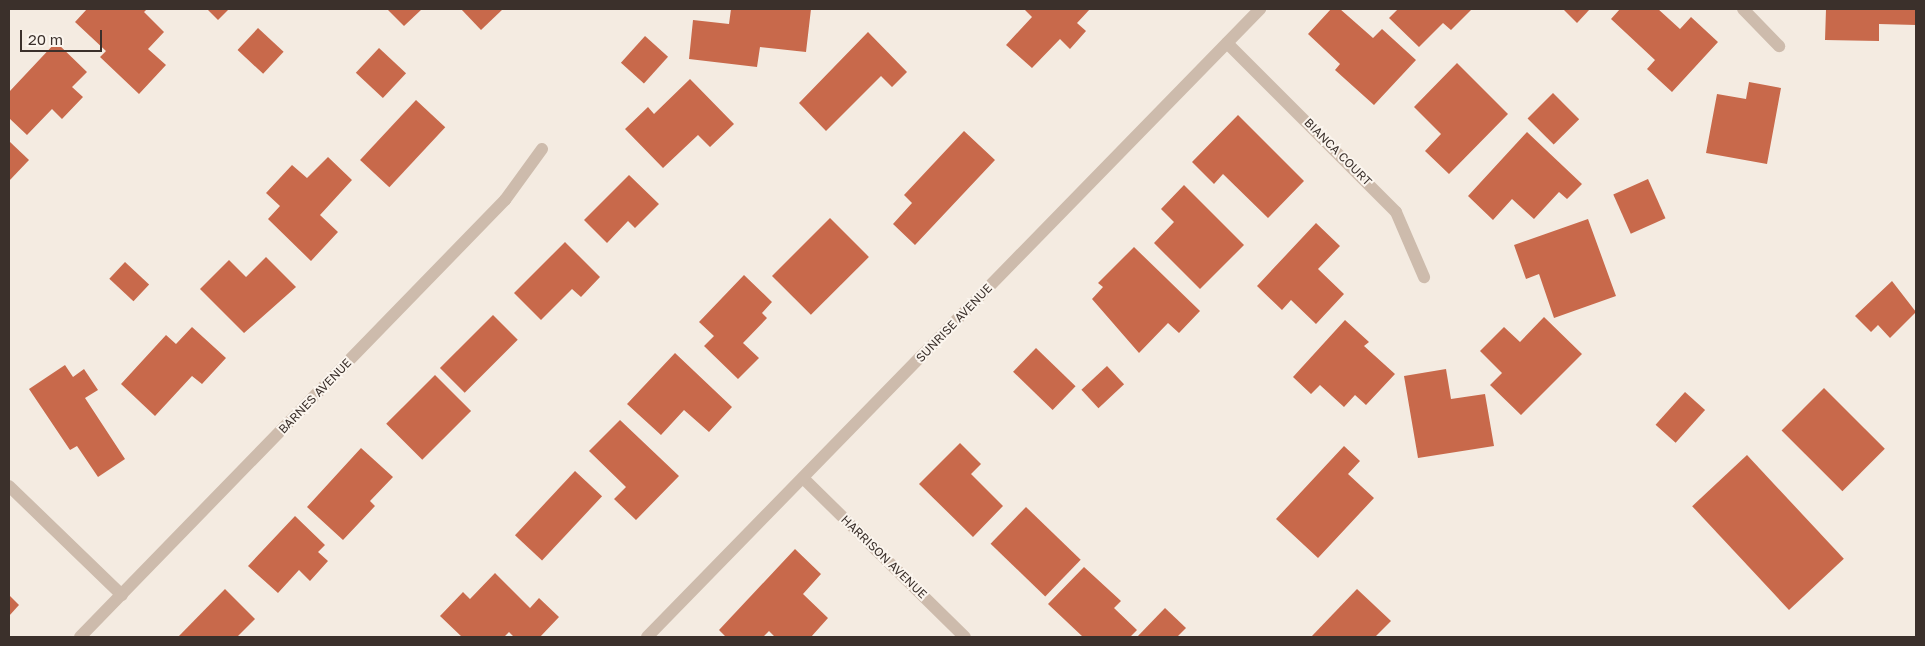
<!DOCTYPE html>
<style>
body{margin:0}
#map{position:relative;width:1925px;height:646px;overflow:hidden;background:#f4ebe1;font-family:"Golos Text",sans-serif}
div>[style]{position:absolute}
.building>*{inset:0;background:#c8694b;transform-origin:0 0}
.minor>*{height:12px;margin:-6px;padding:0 6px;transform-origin:6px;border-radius:6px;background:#cdbbac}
span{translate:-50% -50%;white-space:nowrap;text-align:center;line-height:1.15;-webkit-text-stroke:4px #fbf5ee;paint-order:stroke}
.street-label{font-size:12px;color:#3b302b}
.frame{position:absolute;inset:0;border:10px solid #3b302b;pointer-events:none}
.scale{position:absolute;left:20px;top:30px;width:82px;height:22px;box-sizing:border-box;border:2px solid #3b302b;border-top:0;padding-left:6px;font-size:15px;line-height:18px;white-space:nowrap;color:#3b302b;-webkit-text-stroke:4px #fbf5ee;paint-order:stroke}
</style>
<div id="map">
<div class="building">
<div style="clip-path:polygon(87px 9px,147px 9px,144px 12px,164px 32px,148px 49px,166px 65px,139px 94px,100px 57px,106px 51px,75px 22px)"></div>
<div style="clip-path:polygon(207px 9px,229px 9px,218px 20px)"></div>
<div style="clip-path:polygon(387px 9px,422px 9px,404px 26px)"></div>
<div style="clip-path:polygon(461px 9px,503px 9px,481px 30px)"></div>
<div style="clip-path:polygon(731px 9px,811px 9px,806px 52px,760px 47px,757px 67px,689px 59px,693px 20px,729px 24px)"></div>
<div style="clip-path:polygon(1024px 9px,1090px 9px,1077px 23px,1086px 31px,1070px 49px,1060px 39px,1032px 68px,1006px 45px,1032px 17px)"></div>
<div style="clip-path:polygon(1331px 9px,1340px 9px,1373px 38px,1382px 29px,1416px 60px,1374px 105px,1335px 70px,1340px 64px,1308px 34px)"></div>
<div style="clip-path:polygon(1398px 9px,1472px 9px,1451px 30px,1443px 23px,1419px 47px,1389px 18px)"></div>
<div style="clip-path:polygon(1563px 9px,1590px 9px,1577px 23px)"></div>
<div style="clip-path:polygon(1620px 9px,1658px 9px,1680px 29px,1691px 17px,1718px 42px,1672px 92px,1647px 69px,1655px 60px,1611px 19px)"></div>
<div style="clip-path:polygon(1826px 9px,1916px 9px,1916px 25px,1879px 24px,1879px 41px,1825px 40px)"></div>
<div style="left:258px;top:28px;width:35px;height:30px;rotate:43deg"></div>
<div style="clip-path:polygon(868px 32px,907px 72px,892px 87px,881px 76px,826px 131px,799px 103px)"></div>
<div style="left:645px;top:36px;width:31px;height:36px;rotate:42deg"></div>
<div style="clip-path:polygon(56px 42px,87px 72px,72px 87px,83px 97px,62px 119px,52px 109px,27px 135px,9px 118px,9px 92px)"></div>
<div style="left:379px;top:48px;width:37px;height:34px;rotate:43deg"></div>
<div style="clip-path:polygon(1457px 63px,1508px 114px,1449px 174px,1425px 151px,1441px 134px,1414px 107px)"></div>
<div style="clip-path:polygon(690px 79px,734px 124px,710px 147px,698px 135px,663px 168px,625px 129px,648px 107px,654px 114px)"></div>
<div style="clip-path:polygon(1749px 82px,1781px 88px,1767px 164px,1706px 153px,1717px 94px,1746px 99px)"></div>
<div style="left:1553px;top:93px;width:37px;height:36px;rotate:45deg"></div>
<div style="left:416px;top:100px;width:40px;height:82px;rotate:43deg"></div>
<div style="clip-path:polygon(1238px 115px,1304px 181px,1268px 218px,1223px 174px,1214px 184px,1192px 162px)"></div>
<div style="clip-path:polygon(964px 131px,995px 160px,915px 245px,893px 224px,912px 203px,904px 195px)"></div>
<div style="clip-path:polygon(1527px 132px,1582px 184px,1567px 199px,1559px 192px,1534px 219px,1512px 199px,1493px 220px,1468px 196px)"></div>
<div style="clip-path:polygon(9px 141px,29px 160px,9px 181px)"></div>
<div style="clip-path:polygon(328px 157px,352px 180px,320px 215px,338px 232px,311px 261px,268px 219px,280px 206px,266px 193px,292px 165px,307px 178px)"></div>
<div style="clip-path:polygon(629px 175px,659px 204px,635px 228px,628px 221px,607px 243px,584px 220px)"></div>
<div style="left:1648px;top:179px;width:43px;height:38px;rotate:66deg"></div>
<div style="clip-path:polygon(1184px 185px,1244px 245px,1200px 289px,1154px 243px,1174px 222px,1161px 209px)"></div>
<div style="left:830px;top:218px;width:55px;height:82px;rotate:45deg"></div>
<div style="clip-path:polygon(1588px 219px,1616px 296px,1554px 318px,1539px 274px,1526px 279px,1514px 245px)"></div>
<div style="clip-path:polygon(1316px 223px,1340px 246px,1318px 269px,1344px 294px,1316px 324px,1291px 300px,1282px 310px,1257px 286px)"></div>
<div style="clip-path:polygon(565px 242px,600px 277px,581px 297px,572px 289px,541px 320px,514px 293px)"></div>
<div style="clip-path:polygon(1134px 247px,1200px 311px,1179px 333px,1168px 323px,1139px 353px,1092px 299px,1103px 287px,1098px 283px)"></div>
<div style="clip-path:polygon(266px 257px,296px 287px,244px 333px,200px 289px,229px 260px,246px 277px)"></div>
<div style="left:125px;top:262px;width:33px;height:23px;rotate:43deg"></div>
<div style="clip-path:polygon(744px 275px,772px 302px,762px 313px,767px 318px,743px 343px,759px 358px,738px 379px,704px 346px,714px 336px,699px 322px)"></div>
<div style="clip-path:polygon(1892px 281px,1916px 312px,1890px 338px,1878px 325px,1871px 332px,1855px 316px)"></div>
<div style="left:493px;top:315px;width:35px;height:75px;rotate:45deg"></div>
<div style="clip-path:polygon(1544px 317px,1582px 354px,1521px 415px,1490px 385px,1502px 373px,1480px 351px,1504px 327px,1520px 342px)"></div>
<div style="clip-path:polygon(1345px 320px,1369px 342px,1364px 346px,1395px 374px,1366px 405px,1355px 395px,1344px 407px,1320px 385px,1311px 394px,1293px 377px)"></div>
<div style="clip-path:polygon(192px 327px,226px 358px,202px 384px,192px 376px,155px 416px,121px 384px,166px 335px,176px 344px)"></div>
<div style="left:1036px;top:348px;width:55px;height:33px;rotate:44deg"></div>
<div style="clip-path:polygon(675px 353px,732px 407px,709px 432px,684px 410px,661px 435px,627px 404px)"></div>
<div style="clip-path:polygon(65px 365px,73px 377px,84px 369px,98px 390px,85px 398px,125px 459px,98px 477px,77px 446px,70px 450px,29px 389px)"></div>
<div style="left:1107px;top:366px;width:25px;height:35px;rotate:47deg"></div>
<div style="clip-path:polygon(1446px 369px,1451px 399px,1485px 394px,1494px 446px,1418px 458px,1404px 376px)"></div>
<div style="left:435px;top:375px;width:51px;height:69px;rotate:45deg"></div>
<div style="left:1824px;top:388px;width:86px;height:60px;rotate:45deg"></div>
<div style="left:1685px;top:392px;width:27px;height:44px;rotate:42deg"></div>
<div style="clip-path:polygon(620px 420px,679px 476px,636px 520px,614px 499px,626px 487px,589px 451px)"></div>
<div style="clip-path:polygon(960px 443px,981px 464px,971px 474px,1003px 506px,973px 537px,919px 484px)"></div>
<div style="clip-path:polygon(1344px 446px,1360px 461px,1348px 474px,1374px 498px,1318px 558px,1276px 519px)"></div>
<div style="clip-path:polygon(361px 448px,393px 477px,370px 501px,375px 506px,343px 540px,307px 507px)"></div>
<div style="left:1747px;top:455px;width:142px;height:75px;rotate:47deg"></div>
<div style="left:575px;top:471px;width:37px;height:88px;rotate:43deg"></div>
<div style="left:1026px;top:507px;width:76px;height:51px;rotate:44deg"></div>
<div style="clip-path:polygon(295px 516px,325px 545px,318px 552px,328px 561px,310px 581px,299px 570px,278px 593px,248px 566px)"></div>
<div style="clip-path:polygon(795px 549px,821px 574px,803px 594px,828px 618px,811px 637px,775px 637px,769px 631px,763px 637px,726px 637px,719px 630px)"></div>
<div style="clip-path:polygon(1084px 567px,1121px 601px,1114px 608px,1137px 630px,1130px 637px,1083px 637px,1048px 604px)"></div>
<div style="clip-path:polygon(495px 573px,530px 608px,539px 598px,559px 617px,540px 637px,514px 637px,509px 632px,504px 637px,462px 637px,440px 616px,463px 592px,470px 599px)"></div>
<div style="clip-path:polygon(225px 589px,255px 619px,237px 637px,178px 637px)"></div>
<div style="clip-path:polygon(1357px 589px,1391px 621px,1375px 637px,1311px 637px)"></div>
<div style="clip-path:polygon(9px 595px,19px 605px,9px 616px)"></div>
<div style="clip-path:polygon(1165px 608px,1186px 628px,1177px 637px,1137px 637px)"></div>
</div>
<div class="minor">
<div style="left:1743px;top:9px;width:52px;rotate:45.8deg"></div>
<div style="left:1227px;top:43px;width:239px;rotate:45deg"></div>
<div style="left:1396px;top:212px;width:71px;rotate:66.7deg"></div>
<div style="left:803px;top:478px;width:227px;rotate:44.5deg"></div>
<div style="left:9px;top:486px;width:157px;rotate:44deg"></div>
<div style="left:80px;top:637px;width:610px;rotate:-45.8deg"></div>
<div style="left:505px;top:200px;width:63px;rotate:-54deg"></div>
<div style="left:647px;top:637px;width:878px;rotate:-45.69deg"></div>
</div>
<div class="street-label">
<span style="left:1338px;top:152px;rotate:45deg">BIANCA COURT</span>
<span style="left:954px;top:323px;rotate:-46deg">SUNRISE AVENUE</span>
<span style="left:315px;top:396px;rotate:-46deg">BARNES AVENUE</span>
<span style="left:884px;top:557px;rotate:44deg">HARRISON AVENUE</span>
</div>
<div class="frame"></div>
<div class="scale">20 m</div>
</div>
